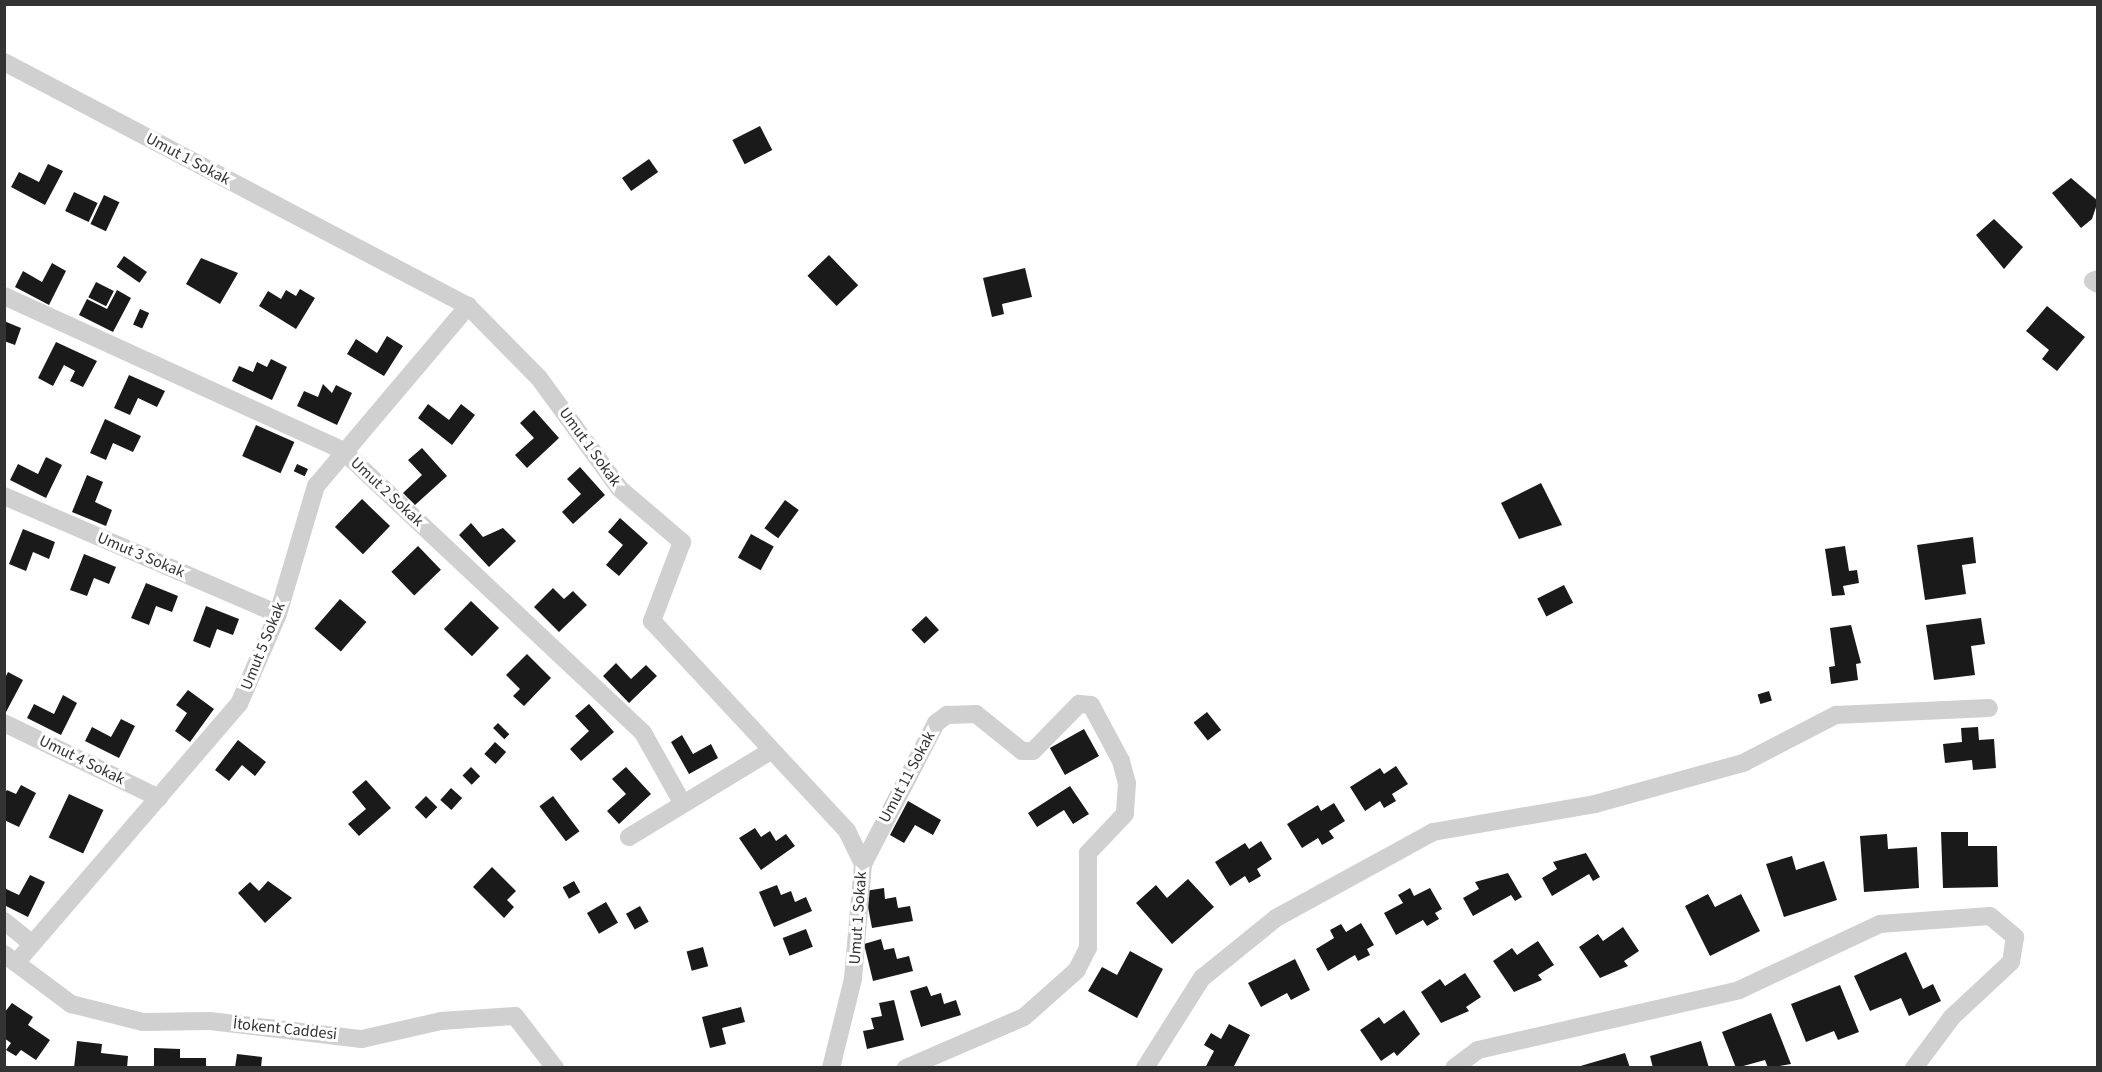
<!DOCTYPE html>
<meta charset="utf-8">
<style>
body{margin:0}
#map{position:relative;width:2102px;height:1072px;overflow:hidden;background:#fff;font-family:"Source Sans 3",sans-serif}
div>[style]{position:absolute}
.building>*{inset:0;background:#1a1a1a;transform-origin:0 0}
.minor>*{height:18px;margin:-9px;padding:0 9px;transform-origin:9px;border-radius:9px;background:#d0d0d0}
span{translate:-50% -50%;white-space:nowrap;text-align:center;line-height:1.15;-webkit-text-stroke:6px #fff;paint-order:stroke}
.street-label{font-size:16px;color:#333}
.frame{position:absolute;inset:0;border:6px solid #333;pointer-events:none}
</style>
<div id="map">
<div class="building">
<div style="left:760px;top:126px;width:27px;height:31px;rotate:63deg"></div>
<div style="left:649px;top:159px;width:16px;height:33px;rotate:55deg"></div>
<div style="clip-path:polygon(48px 164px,63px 171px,45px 205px,11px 187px,19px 172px,39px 182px)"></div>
<div style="clip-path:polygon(2071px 178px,2098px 201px,2092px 219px,2081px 228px,2052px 193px)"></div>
<div style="left:74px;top:192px;width:26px;height:21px;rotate:25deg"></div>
<div style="left:104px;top:195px;width:17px;height:32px;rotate:25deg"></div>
<div style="clip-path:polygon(1994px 219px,2023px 247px,2004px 269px,1976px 235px)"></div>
<div style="left:829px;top:255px;width:42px;height:30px;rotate:46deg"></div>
<div style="left:124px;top:256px;width:28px;height:13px;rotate:35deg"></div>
<div style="clip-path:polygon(201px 258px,238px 273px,220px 304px,186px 284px)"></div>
<div style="clip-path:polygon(52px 263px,66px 271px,49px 305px,15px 287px,23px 271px,42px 282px)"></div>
<div style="clip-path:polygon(1025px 268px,1032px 297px,1002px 304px,1004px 314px,992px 317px,983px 278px)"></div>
<div style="left:96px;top:282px;width:20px;height:17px;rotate:27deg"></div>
<div style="clip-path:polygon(300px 289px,315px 298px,296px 329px,259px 306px,268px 291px,281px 299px,286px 290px,296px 296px)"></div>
<div style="clip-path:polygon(117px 290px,131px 298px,113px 332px,79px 315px,87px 299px,107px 309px)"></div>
<div style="clip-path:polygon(2047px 306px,2085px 337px,2057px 371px,2042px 359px,2049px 350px,2026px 331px)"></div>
<div style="left:140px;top:309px;width:10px;height:17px;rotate:24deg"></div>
<div style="clip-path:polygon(4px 321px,21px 328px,15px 345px,4px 341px)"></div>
<div style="clip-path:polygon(387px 336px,403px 346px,384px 376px,347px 354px,356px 339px,377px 353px)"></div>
<div style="clip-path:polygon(56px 342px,97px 361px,83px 387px,70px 381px,75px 371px,64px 365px,53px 386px,38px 378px)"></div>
<div style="clip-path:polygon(271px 359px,287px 367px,272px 400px,232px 381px,239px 366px,253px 372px,257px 362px,267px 367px)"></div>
<div style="clip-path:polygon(129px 375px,165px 391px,157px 407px,138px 398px,130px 415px,114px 408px)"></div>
<div style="clip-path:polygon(323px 384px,332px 393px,336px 385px,352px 393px,337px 425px,297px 406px,304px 391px,318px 397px)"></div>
<div style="clip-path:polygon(428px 404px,449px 420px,461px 404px,475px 415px,452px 445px,418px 418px)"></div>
<div style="clip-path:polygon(534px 410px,559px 438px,527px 468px,515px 455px,534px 438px,520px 423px)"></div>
<div style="clip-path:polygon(105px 419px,141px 436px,133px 452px,113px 443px,106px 460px,90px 453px)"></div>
<div style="left:256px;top:425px;width:42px;height:34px;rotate:24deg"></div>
<div style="clip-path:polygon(422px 448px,447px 476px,415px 505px,403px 493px,422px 475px,408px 460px)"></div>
<div style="clip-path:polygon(46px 457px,62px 465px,46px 498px,10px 480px,18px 464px,38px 474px)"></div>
<div style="left:297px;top:464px;width:12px;height:8px;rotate:24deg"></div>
<div style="clip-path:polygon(580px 467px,605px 495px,573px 524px,562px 512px,581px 494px,567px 479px)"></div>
<div style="clip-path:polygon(87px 475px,103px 482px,95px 502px,112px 510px,106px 526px,72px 512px)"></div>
<div style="clip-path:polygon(1541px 483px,1562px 525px,1519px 539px,1501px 503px)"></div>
<div style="left:362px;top:499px;width:39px;height:39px;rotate:44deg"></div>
<div style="left:785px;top:500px;width:17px;height:35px;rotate:36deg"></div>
<div style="clip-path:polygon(620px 518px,648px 543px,619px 576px,606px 565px,623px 545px,608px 532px)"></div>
<div style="clip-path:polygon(471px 523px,483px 537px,503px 528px,516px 541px,489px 567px,459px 535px)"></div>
<div style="clip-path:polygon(23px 529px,55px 542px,49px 559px,33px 552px,26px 571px,9px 564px)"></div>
<div style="left:751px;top:534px;width:26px;height:27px;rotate:29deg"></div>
<div style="clip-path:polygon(1973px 537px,1976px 563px,1962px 565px,1966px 594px,1925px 600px,1917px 545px)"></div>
<div style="left:418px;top:546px;width:33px;height:37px;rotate:46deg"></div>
<div style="clip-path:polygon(1845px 546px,1849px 571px,1857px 570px,1859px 583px,1843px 586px,1845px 595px,1832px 596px,1825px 549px)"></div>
<div style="clip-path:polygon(84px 554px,116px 567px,109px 584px,94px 578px,87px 596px,70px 590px)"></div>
<div style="clip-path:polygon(146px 583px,178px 596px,172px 612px,156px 606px,149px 625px,131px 618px)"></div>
<div style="left:1564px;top:585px;width:20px;height:30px;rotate:63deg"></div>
<div style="clip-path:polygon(553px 588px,564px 599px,573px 591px,587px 605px,559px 632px,534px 607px)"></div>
<div style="left:340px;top:599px;width:35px;height:39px;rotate:41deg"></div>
<div style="left:471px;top:601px;width:39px;height:39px;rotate:44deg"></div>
<div style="clip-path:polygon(206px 606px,239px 619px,233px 635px,217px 629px,210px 648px,193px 641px)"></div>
<div style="left:926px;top:616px;width:19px;height:20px;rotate:47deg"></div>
<div style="clip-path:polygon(1981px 618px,1985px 644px,1971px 646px,1975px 675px,1934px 680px,1926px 625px)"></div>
<div style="clip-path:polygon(1851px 625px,1861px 663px,1856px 664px,1858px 680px,1831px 684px,1829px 667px,1835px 666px,1830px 628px)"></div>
<div style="clip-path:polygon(527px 654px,551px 678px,524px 706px,513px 696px,520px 689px,506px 675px)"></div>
<div style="clip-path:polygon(616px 663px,631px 679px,646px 665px,657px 676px,629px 703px,603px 676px)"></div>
<div style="clip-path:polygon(8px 672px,23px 680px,6px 712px,4px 680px)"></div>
<div style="clip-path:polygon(188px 690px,214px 709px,190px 742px,175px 731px,187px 713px,176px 705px)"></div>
<div style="left:1769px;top:691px;width:10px;height:12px;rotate:73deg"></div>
<div style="clip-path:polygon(63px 695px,77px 703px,61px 735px,27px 718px,34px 704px,54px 714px)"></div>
<div style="clip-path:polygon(589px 704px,614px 732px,581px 761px,570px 749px,589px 731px,575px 716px)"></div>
<div style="left:1207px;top:712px;width:23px;height:17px;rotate:52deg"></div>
<div style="clip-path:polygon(121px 719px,135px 726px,119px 758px,85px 741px,92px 727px,111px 737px)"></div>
<div style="left:498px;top:723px;width:16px;height:7px;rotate:45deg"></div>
<div style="clip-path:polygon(1978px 727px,1979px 740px,1994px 739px,1996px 768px,1973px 770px,1972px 760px,1945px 763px,1943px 744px,1962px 742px,1961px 728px)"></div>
<div style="left:1084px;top:729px;width:31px;height:39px;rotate:61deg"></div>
<div style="clip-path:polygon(682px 735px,693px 754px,711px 744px,718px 758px,689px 774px,671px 742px)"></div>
<div style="clip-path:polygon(238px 740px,266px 762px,255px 776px,242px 765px,229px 781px,215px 770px)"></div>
<div style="left:495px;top:742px;width:15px;height:16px;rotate:42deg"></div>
<div style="clip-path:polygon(1396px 766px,1408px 784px,1392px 794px,1396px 801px,1384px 808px,1380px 801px,1365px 811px,1350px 787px,1380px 768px,1384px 774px)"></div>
<div style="left:471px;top:767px;width:13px;height:12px;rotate:45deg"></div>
<div style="clip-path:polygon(626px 767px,651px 794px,619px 824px,607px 811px,626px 794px,612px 779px)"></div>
<div style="clip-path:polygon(366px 780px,391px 808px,359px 836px,348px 824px,366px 809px,352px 792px)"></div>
<div style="clip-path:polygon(21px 785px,36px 793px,19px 827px,4px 820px,4px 794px,7px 790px,16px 794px)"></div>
<div style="clip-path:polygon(1070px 786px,1089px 814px,1073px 824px,1064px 810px,1037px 827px,1028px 813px)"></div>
<div style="left:451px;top:788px;width:15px;height:16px;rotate:42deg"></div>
<div style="left:69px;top:794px;width:38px;height:48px;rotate:25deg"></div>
<div style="left:426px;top:796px;width:16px;height:16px;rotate:45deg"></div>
<div style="left:553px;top:796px;width:44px;height:17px;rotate:53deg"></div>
<div style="clip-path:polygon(908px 801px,941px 820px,933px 835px,915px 825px,904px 843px,890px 835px)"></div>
<div style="clip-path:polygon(1334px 803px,1345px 821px,1329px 831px,1334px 838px,1322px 845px,1318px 838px,1302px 848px,1287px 824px,1318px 805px,1321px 811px)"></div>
<div style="clip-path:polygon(755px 828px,761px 837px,770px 831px,776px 841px,786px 834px,795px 846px,761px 870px,739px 838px)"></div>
<div style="clip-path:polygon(1941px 832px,1968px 832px,1968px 846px,1997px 846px,1998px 887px,1943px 888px)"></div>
<div style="clip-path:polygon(1887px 834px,1888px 849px,1917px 847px,1919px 888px,1864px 892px,1860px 836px)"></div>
<div style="clip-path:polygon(1261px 841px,1272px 859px,1257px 869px,1261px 876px,1249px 883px,1245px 876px,1230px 886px,1215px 862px,1245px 843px,1249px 849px)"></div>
<div style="clip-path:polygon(1586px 853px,1600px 877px,1593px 881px,1589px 874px,1552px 896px,1542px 878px,1557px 869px,1553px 862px)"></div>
<div style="clip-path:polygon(1792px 856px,1796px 870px,1824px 861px,1837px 900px,1784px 917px,1766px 864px)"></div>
<div style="clip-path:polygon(492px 867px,516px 891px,507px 900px,514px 907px,504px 918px,473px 887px)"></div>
<div style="clip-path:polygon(1508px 873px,1522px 897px,1515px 901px,1511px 895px,1473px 916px,1463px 898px,1479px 889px,1475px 882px)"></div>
<div style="clip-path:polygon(30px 875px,45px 882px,28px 917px,4px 905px,4px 888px,19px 895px)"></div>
<div style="clip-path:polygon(1188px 879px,1214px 907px,1172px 944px,1136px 903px,1156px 885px,1167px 898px)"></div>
<div style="clip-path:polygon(268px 881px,292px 898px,265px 923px,238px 893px,250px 882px,259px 891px)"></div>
<div style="left:574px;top:881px;width:13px;height:13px;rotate:61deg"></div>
<div style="clip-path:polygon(777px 885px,781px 895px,791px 891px,795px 902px,806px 897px,812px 911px,774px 927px,759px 892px)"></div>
<div style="clip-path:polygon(884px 888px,885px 899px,896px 897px,898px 908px,910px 906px,913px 921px,872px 928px,865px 891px)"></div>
<div style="clip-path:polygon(1410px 888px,1414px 896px,1430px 888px,1442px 909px,1435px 913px,1439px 919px,1427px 926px,1423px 920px,1396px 935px,1384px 913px,1403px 903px,1398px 895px)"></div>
<div style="clip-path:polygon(1708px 894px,1715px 907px,1741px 894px,1760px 931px,1710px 956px,1685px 906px)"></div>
<div style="left:606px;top:902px;width:24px;height:22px;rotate:60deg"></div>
<div style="left:640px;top:906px;width:18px;height:16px;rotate:61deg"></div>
<div style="clip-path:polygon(1361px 923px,1374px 945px,1367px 949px,1370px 955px,1358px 961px,1355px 955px,1328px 971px,1316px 949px,1334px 938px,1330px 930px,1341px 924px,1346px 932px)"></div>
<div style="clip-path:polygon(1623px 927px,1639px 951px,1624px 961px,1628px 966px,1600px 978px,1579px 947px,1598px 934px,1603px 941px)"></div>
<div style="left:806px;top:929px;width:19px;height:25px;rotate:69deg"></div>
<div style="clip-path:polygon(881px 939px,884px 950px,894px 948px,897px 959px,909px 956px,913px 971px,873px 981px,864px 944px)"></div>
<div style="clip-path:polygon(1538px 941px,1554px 965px,1538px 975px,1542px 980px,1514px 992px,1493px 961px,1512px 948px,1517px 955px)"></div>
<div style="left:703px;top:947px;width:20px;height:17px;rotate:75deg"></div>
<div style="clip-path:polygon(1130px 951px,1163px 969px,1137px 1018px,1088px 991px,1102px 967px,1117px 975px)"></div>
<div style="clip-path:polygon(1906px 952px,1923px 989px,1933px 984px,1941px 1001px,1909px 1016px,1901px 998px,1870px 1011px,1854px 976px)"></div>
<div style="clip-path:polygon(1295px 959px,1310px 990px,1291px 1000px,1287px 993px,1261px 1007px,1248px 983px)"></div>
<div style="clip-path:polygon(1465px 973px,1481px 997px,1466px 1007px,1469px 1011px,1441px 1023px,1421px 992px,1440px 979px,1445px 986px)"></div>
<div style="clip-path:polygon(1840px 985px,1859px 1032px,1838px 1040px,1834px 1031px,1806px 1042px,1791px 1004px)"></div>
<div style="clip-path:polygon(927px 986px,931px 996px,941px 993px,944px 1004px,956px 1000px,961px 1015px,921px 1027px,910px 991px)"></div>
<div style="clip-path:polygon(894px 1000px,904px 1040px,867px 1049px,863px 1031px,874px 1029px,871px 1018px,882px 1016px,879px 1003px)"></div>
<div style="clip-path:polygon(12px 1003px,33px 1017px,28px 1025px,50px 1040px,36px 1060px,21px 1050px,16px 1056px,6px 1050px,11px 1043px,4px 1038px,4px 1013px)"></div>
<div style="clip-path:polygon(741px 1007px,745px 1022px,722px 1028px,726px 1044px,710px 1048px,702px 1017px)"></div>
<div style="clip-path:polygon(1404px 1010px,1420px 1034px,1397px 1056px,1394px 1052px,1381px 1061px,1360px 1030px,1379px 1017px,1384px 1024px)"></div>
<div style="clip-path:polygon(1771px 1013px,1791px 1064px,1768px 1068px,1765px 1060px,1736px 1068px,1722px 1032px)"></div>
<div style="clip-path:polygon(1229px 1024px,1250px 1035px,1233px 1068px,1205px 1068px,1214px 1051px,1204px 1045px,1211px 1033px,1221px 1039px)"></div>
<div style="clip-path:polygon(77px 1041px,102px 1044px,101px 1053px,128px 1056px,127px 1068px,74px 1068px)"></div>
<div style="clip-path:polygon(1701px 1041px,1709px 1068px,1653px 1068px,1650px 1056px)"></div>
<div style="clip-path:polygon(154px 1048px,180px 1049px,180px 1058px,206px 1058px,206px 1068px,154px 1068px)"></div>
<div style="clip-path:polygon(1625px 1053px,1630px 1068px,1577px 1068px,1577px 1067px)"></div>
<div style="clip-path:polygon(237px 1054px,262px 1057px,261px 1068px,235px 1068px)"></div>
</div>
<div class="minor">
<div style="left:4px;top:62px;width:524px;rotate:27.74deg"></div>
<div style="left:468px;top:306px;width:101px;rotate:45.4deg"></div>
<div style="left:539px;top:378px;width:137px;rotate:53.9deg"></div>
<div style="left:620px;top:489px;width:82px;rotate:40.5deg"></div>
<div style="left:682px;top:542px;width:85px;rotate:110.8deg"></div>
<div style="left:652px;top:621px;width:287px;rotate:47.1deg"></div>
<div style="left:847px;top:831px;width:37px;rotate:64deg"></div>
<div style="left:863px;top:864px;width:115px;rotate:95deg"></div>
<div style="left:853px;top:979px;width:92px;rotate:103.9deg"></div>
<div style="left:2098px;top:279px;width:5px;rotate:158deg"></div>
<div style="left:2093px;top:281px;width:6px;rotate:31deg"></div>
<div style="left:4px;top:296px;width:371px;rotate:24.5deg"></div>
<div style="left:342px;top:450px;width:413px;rotate:43.2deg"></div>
<div style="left:643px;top:733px;width:81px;rotate:60.6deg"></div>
<div style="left:4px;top:496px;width:298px;rotate:23.3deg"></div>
<div style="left:4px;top:723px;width:172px;rotate:25.8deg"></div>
<div style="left:629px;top:837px;width:167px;rotate:-31.3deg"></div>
<div style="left:863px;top:864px;width:159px;rotate:-62.6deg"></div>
<div style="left:936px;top:723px;width:14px;rotate:-36deg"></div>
<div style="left:947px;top:715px;width:29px;rotate:-2deg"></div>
<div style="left:976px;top:714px;width:59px;rotate:38.8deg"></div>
<div style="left:1022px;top:751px;width:11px"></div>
<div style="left:1033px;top:751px;width:66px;rotate:-45.6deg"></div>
<div style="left:1079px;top:704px;width:12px;rotate:5deg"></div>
<div style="left:1091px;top:705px;width:64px;rotate:61.8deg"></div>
<div style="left:1121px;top:761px;width:23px;rotate:75deg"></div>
<div style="left:1127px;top:783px;width:31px;rotate:94deg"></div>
<div style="left:1125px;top:814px;width:54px;rotate:133.5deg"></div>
<div style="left:1088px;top:853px;width:95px;rotate:90deg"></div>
<div style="left:1088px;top:948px;width:25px;rotate:117deg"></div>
<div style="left:1077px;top:970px;width:71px;rotate:138.4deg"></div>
<div style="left:1024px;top:1017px;width:129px;rotate:156.6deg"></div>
<div style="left:4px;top:921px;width:35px;rotate:39deg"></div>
<div style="left:4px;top:954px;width:84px;rotate:36.7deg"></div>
<div style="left:71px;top:1004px;width:74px;rotate:14deg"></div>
<div style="left:143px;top:1022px;width:67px;rotate:-0.9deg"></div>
<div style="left:210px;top:1021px;width:153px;rotate:6.8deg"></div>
<div style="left:362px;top:1039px;width:81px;rotate:-12.8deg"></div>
<div style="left:441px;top:1021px;width:74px;rotate:-3.9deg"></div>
<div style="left:515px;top:1016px;width:66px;rotate:52.4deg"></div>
<div style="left:16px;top:963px;width:342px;rotate:-49.3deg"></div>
<div style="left:239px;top:704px;width:98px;rotate:-66.6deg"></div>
<div style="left:278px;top:614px;width:134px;rotate:-73.5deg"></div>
<div style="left:316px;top:486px;width:236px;rotate:-49.8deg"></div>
<div style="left:1145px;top:1068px;width:107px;rotate:-57.7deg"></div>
<div style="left:1202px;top:978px;width:95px;rotate:-39deg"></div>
<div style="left:1276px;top:918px;width:179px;rotate:-28.7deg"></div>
<div style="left:1433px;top:832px;width:164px;rotate:-9.8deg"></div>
<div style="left:1595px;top:804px;width:154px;rotate:-15.5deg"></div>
<div style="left:1743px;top:763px;width:105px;rotate:-27.3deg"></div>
<div style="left:1836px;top:715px;width:153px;rotate:-2.6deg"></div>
<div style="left:1454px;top:1068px;width:30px;rotate:-37deg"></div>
<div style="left:1478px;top:1050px;width:268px;rotate:-12.9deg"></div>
<div style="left:1739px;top:990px;width:156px;rotate:-25.1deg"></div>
<div style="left:1880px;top:924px;width:110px;rotate:-4.2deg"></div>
<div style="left:1990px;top:916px;width:33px;rotate:40deg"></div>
<div style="left:2015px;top:937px;width:25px;rotate:99deg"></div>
<div style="left:2011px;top:962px;width:81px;rotate:137deg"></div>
<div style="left:1952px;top:1017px;width:64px;rotate:126.7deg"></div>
</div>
<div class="street-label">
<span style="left:188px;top:159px;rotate:28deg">Umut 1 Sokak</span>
<span style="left:590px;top:447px;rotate:54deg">Umut 1 Sokak</span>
<span style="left:387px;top:492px;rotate:43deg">Umut 2 Sokak</span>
<span style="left:141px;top:555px;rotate:23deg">Umut 3 Sokak</span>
<span style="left:263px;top:646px;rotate:-68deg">Umut 5 Sokak</span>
<span style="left:82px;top:760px;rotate:26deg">Umut 4 Sokak</span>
<span style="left:907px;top:777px;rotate:-62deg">Umut 11 Sokak</span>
<span style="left:858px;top:918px;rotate:-86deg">Umut 1 Sokak</span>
<span style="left:285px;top:1029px;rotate:6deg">İtokent Caddesi</span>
</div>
<div class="frame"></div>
</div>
